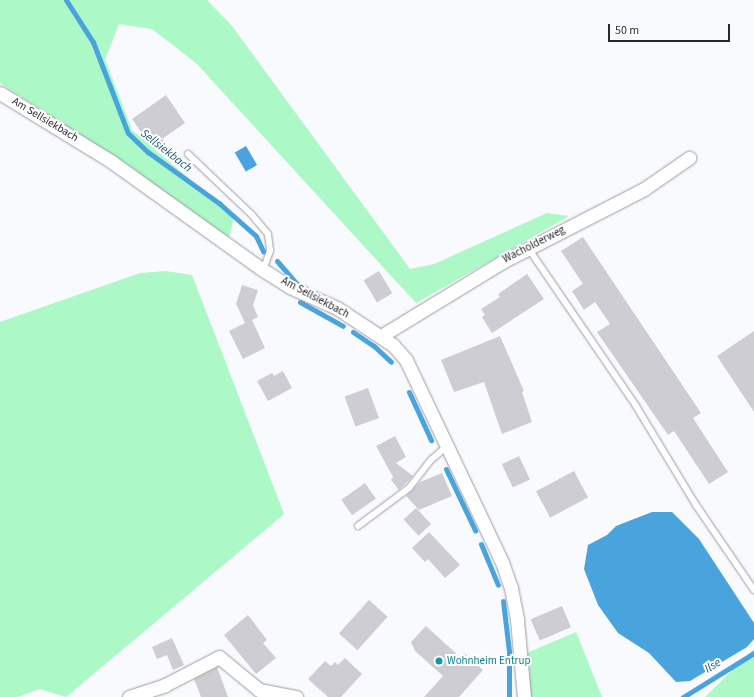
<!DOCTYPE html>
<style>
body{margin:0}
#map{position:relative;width:754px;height:697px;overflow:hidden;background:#f9fafe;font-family:"Source Sans 3",sans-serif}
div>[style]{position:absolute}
.green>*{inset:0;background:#acf8c6}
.water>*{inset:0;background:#49a4dd;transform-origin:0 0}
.stream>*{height:5px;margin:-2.5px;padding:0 2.5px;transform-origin:2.5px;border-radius:2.5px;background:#49a4dd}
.building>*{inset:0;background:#cfcdd4;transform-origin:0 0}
.roads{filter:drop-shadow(0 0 1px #9a9ca3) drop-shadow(0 0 1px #9a9ca3)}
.lane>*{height:6px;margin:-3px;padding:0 3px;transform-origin:3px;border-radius:3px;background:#fff}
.street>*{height:13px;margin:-6.5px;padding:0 6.5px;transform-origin:6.5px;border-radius:6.5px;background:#fff}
.dots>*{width:11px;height:11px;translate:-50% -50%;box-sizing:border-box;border:2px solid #fff;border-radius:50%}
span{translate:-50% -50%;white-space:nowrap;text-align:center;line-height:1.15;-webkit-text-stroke:4px #fff;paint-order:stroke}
.street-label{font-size:11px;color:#28292c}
.culture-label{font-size:11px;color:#0d838f}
.left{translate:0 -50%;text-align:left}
.water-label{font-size:12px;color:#12567d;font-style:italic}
.scale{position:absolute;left:608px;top:24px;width:122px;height:18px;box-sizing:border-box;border:2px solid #28292c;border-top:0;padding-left:5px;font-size:12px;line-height:14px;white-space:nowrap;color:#28292c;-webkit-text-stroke:3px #fff;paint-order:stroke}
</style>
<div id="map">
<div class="green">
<div style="clip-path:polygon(0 0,207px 0,232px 26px,410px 269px,434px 264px,547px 213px,569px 216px,416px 303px,196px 63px,152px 29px,119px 24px,105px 59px,132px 130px,234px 217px,229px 238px,133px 169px,0 83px)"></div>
<div style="clip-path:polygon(166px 271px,192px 275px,284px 514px,66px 697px,40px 689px,17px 697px,0 697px,0 322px,140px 273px)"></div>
<div style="clip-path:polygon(576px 632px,602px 697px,531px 697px,527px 653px)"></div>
<div style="clip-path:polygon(754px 649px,754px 697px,705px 697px)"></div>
</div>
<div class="water">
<div style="left:246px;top:146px;width:22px;height:13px;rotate:60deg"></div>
<div style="clip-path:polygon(652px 512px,672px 512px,699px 539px,754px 623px,754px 639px,747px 647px,690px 681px,676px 682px,649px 653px,618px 633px,598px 605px,584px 569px,588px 545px,607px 535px,616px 526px)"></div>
</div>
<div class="stream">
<div style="left:66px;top:0;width:50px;rotate:57.3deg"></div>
<div style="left:93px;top:42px;width:97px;rotate:69deg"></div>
<div style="left:128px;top:133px;width:28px;rotate:44deg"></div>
<div style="left:148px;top:152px;width:89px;rotate:35.8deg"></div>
<div style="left:220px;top:204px;width:48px;rotate:41.6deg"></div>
<div style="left:256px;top:236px;width:17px;rotate:65deg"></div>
<div style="left:277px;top:261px;width:30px;rotate:49deg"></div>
<div style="left:300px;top:302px;width:49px;rotate:29.2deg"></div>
<div style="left:353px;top:332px;width:25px;rotate:34deg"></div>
<div style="left:374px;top:346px;width:23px;rotate:43deg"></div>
<div style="left:409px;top:392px;width:53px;rotate:65.4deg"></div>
<div style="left:446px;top:469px;width:68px;rotate:64.6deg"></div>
<div style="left:481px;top:544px;width:44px;rotate:67.5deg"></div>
<div style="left:503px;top:601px;width:50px;rotate:83.2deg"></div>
<div style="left:509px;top:651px;width:46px;rotate:90deg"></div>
<div style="left:683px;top:697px;width:84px;rotate:-31.8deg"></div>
</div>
<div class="building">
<div style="clip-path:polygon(166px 95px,185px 123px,162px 139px,164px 141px,155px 147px,139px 133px,141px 132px,132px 119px)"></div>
<div style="clip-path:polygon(583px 237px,701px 413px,693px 418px,728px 472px,709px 484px,674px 431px,668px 435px,597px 332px,610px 324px,595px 302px,584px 310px,572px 291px,583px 284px,561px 251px)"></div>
<div style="left:379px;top:271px;width:26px;height:18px;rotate:59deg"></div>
<div style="clip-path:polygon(527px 274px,544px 299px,492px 333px,482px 317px,485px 315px,481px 309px,500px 297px,498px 294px)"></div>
<div style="clip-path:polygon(242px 285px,258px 290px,253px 305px,258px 317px,252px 320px,265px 348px,243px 359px,229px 331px,245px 323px,236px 304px)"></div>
<div style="clip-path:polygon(754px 331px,754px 412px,717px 356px)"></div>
<div style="clip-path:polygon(500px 336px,524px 391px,522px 392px,532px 422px,502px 434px,484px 382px,454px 392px,441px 360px)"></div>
<div style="clip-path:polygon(283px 371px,292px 388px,268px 401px,257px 381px,272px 373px,274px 376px)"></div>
<div style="left:368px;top:388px;width:32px;height:25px;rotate:70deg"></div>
<div style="clip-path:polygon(395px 436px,406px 457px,396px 463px,413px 476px,399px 490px,391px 480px,393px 477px,376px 446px)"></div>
<div style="left:519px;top:456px;width:26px;height:19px;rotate:65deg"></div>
<div style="left:574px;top:471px;width:30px;height:43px;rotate:62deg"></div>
<div style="clip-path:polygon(442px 473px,452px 496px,419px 510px,406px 496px,420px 482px)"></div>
<div style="left:365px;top:483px;width:19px;height:29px;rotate:55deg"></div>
<div style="left:416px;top:508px;width:22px;height:17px;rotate:47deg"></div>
<div style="clip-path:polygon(429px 532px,460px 565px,445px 578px,428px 559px,425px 562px,412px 548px)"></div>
<div style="left:369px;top:600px;width:25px;height:45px;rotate:42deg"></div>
<div style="left:562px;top:606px;width:23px;height:34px;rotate:67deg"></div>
<div style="clip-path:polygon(248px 615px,267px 640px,263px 643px,276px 658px,256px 674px,224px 635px)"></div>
<div style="clip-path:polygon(426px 626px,460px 657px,464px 653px,483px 670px,459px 697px,424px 697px,443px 676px,415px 651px,411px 642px)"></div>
<div style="clip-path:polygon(172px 638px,184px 665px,173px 670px,167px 655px,157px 659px,152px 647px)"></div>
<div style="clip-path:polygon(345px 658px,362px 674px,341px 697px,328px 697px,308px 679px,325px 661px,331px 666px,335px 662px,338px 665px)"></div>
<div style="clip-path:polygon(217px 667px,228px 697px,201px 697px,194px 679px)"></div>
</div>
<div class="roads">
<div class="lane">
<div style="left:188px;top:154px;width:88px;rotate:43.6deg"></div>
<div style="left:252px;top:215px;width:25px;rotate:50deg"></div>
<div style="left:268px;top:234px;width:17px;rotate:83deg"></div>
<div style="left:270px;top:251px;width:20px;rotate:110deg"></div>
<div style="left:528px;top:248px;width:191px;rotate:55.6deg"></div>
<div style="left:636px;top:406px;width:116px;rotate:58.8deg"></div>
<div style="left:696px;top:505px;width:103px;rotate:55.7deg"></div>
<div style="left:358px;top:526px;width:64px;rotate:-36.7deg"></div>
<div style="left:409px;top:488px;width:36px;rotate:-52deg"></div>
<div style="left:431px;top:460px;width:20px;rotate:-41deg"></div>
</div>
<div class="street">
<div style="left:0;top:93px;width:132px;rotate:31.6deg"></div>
<div style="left:112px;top:162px;width:186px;rotate:35.6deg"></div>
<div style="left:263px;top:270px;width:32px;rotate:32deg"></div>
<div style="left:290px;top:287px;width:51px;rotate:24.1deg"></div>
<div style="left:337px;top:308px;width:67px;rotate:33.5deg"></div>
<div style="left:393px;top:345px;width:20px;rotate:49deg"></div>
<div style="left:406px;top:360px;width:224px;rotate:64.6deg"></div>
<div style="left:502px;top:562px;width:28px;rotate:71deg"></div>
<div style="left:511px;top:588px;width:33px;rotate:79deg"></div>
<div style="left:517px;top:620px;width:77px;rotate:84.8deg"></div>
<div style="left:381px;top:336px;width:142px;rotate:-31.4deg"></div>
<div style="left:502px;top:262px;width:160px;rotate:-27.2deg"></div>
<div style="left:644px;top:189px;width:55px;rotate:-34.6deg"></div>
<div style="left:129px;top:697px;width:38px;rotate:-18deg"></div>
<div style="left:165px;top:685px;width:61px;rotate:-27.4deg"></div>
<div style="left:219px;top:657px;width:52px;rotate:39.5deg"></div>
<div style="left:259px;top:690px;width:38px;rotate:11deg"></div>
</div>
</div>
<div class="dots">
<div style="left:439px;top:661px;background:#0f9aa8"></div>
</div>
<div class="street-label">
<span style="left:45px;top:120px;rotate:31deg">Am Sellsiekbach</span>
<span style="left:534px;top:245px;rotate:-27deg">Wacholderweg</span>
<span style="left:315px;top:298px;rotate:28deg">Am Sellsiekbach</span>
</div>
<div class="culture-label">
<span class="left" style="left:447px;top:661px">Wohnheim Entrup</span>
</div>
<div class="water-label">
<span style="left:166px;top:151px;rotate:38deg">Sellsiekbach</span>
<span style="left:713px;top:666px;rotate:-32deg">Ilse</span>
</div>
<div class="scale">50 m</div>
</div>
